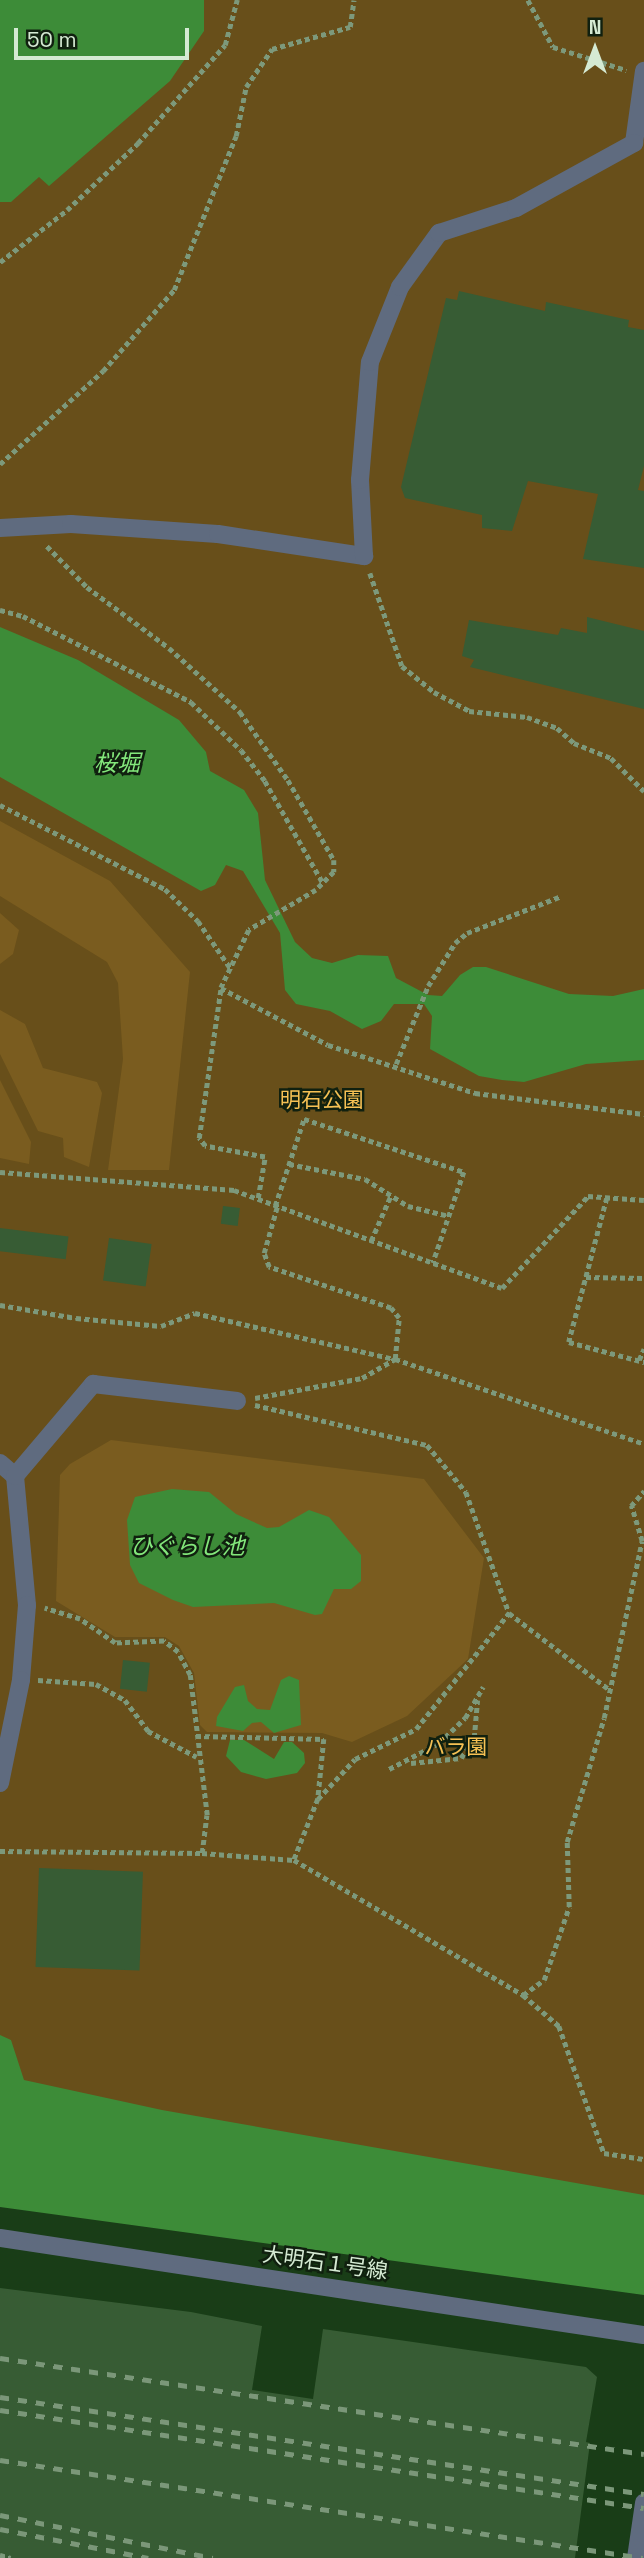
<!DOCTYPE html>
<meta charset="utf-8">
<style>
body{margin:0}
#map{position:relative;width:644px;height:2558px;overflow:hidden;background:#193d17;font-family:"Space Grotesk","Noto Sans JP",sans-serif}
div>[style]{position:absolute}
.green>*{inset:0;background:#684f1a;transform-origin:0 0}
.forest>*{inset:0;background:#7a5c1f}
.water>*{inset:0;background:#3d8c38}
.building>*{inset:0;background:#375c34;transform-origin:0 0}
.path>*{height:4.5px;margin-top:-2.25px;transform-origin:0;background:repeating-linear-gradient(90deg,#7d997b 0 5px,transparent 0 8.5px)}
.minor>*{height:18px;margin:-9px;padding:0 9px;transform-origin:9px;border-radius:9px;background:#5f6b7f}
.rail>*{height:5px;margin-top:-2.5px;transform-origin:0;background:repeating-linear-gradient(90deg,#7b9779 0 9px,transparent 0 18px)}
span{translate:-50% -50%;white-space:nowrap;text-align:center;line-height:1.15;-webkit-text-stroke:5px #10200f;paint-order:stroke}
.park-label{font-size:21px;color:#f6c154}
.street-label{font-size:21px;color:#d5ead3}
.water-label{font-size:23px;color:#83e77b;font-style:italic}
.north{position:absolute;left:560px;top:14px;width:70px;height:70px;-webkit-text-stroke:5px #10200f;paint-order:stroke;rotate:0deg;font-size:19px;font-weight:700;line-height:28px;text-align:center;color:#d5ead3}
.north::after{content:'';display:block;margin:auto;width:24px;height:32px;background:#d5ead3;clip-path:polygon(50% 0,100% 100%,50% 72%,0 100%)}
.scale{position:absolute;left:14px;top:28px;width:175px;height:32px;box-sizing:border-box;border:4px solid #d5ead3;border-top:0;padding-left:9px;font-size:21px;line-height:24px;white-space:nowrap;color:#d5ead3;-webkit-text-stroke:5px #10200f;paint-order:stroke}
</style>
<div id="map">
<div class="green">
<div style="left:0;top:0;width:644px;height:2200px"></div>
</div>
<div class="forest">
<div style="clip-path:polygon(0 821px,110px 881px,190px 972px,169px 1170px,108px 1170px,123px 1059px,118px 983px,107px 962px,0 896px)"></div>
<div style="clip-path:polygon(0 913px,19px 930px,13px 954px,0 964px)"></div>
<div style="clip-path:polygon(0 1010px,25px 1024px,43px 1068px,97px 1082px,102px 1093px,89px 1167px,64px 1157px,63px 1138px,38px 1131px,0 1054px)"></div>
<div style="clip-path:polygon(0 1080px,31px 1142px,29px 1164px,0 1158px)"></div>
<div style="clip-path:polygon(111px 1440px,424px 1479px,484px 1558px,468px 1659px,407px 1716px,352px 1742px,322px 1733px,207px 1732px,200px 1725px,194px 1673px,179px 1646px,165px 1637px,115px 1637px,56px 1601px,60px 1475px,70px 1464px)"></div>
</div>
<div class="water">
<div style="clip-path:polygon(0 0,204px 0,204px 31px,170px 81px,49px 186px,39px 177px,11px 202px,0 202px)"></div>
<div style="clip-path:polygon(0 627px,78px 660px,179px 720px,206px 752px,210px 771px,244px 790px,258px 813px,265px 880px,295px 942px,312px 958px,332px 963px,358px 955px,388px 956px,396px 978px,428px 995px,442px 996px,460px 975px,473px 967px,486px 967px,569px 994px,613px 996px,644px 989px,644px 1060px,586px 1064px,524px 1082px,502px 1080px,479px 1076px,430px 1049px,432px 1016px,424px 1004px,394px 1004px,381px 1021px,362px 1029px,330px 1011px,296px 1004px,285px 990px,280px 933px,243px 871px,226px 865px,215px 885px,201px 891px,0 777px)"></div>
<div style="clip-path:polygon(172px 1489px,209px 1492px,236px 1514px,267px 1528px,279px 1527px,309px 1510px,329px 1517px,361px 1555px,361px 1581px,351px 1589px,334px 1589px,322px 1614px,315px 1615px,274px 1603px,193px 1607px,173px 1600px,139px 1583px,130px 1565px,127px 1520px,135px 1497px)"></div>
<div style="clip-path:polygon(289px 1676px,299px 1680px,301px 1725px,274px 1733px,261px 1722px,252px 1723px,243px 1731px,216px 1726px,217px 1717px,235px 1687px,244px 1685px,248px 1701px,257px 1709px,270px 1710px,281px 1680px)"></div>
<div style="clip-path:polygon(230px 1740px,244px 1740px,274px 1759px,284px 1742px,292px 1742px,304px 1753px,305px 1763px,297px 1773px,266px 1779px,241px 1772px,226px 1756px)"></div>
<div style="clip-path:polygon(0 2035px,11px 2040px,24px 2080px,162px 2110px,644px 2195px,644px 2295px,0 2207px)"></div>
</div>
<div class="building">
<div style="clip-path:polygon(459px 291px,545px 311px,546px 302px,629px 320px,628px 327px,644px 330px,644px 466px,638px 490px,644px 491px,644px 568px,583px 559px,598px 494px,528px 481px,512px 531px,482px 528px,482px 515px,405px 498px,401px 487px,446px 298px,457px 300px)"></div>
<div style="clip-path:polygon(587px 617px,644px 631px,644px 709px,470px 667px,474px 660px,462px 656px,469px 620px,558px 635px,561px 628px,587px 633px)"></div>
<div style="left:223px;top:1206px;width:17px;height:18px;rotate:7deg"></div>
<div style="left:0;top:1228px;width:69px;height:23px;rotate:7deg"></div>
<div style="left:109px;top:1238px;width:43px;height:43px;rotate:8deg"></div>
<div style="left:123px;top:1660px;width:27px;height:29px;rotate:6deg"></div>
<div style="left:39px;top:1868px;width:104px;height:99px;rotate:2deg"></div>
<div style="clip-path:polygon(0 2288px,191px 2312px,262px 2326px,252px 2390px,313px 2399px,323px 2329px,586px 2367px,597px 2377px,586px 2442px,590px 2443px,575px 2558px,0 2558px)"></div>
</div>
<div class="path">
<div style="left:528px;top:0;width:53px;rotate:62deg"></div>
<div style="left:553px;top:47px;width:77px;rotate:17.5deg"></div>
<div style="left:0;top:262px;width:85px;rotate:-37.8deg"></div>
<div style="left:67px;top:210px;width:98px;rotate:-43.3deg"></div>
<div style="left:138px;top:143px;width:131px;rotate:-48.4deg"></div>
<div style="left:225px;top:45px;width:47px;rotate:-75.1deg"></div>
<div style="left:0;top:464px;width:139px;rotate:-42.1deg"></div>
<div style="left:103px;top:371px;width:108px;rotate:-48.8deg"></div>
<div style="left:174px;top:290px;width:166px;rotate:-68.1deg"></div>
<div style="left:236px;top:136px;width:50px;rotate:-78.5deg"></div>
<div style="left:246px;top:87px;width:46px;rotate:-55.6deg"></div>
<div style="left:272px;top:49px;width:81px;rotate:-15.8deg"></div>
<div style="left:350px;top:27px;width:27px;rotate:-82deg"></div>
<div style="left:47px;top:546px;width:57px;rotate:45.7deg"></div>
<div style="left:87px;top:587px;width:102px;rotate:36.6deg"></div>
<div style="left:169px;top:648px;width:96px;rotate:42deg"></div>
<div style="left:240px;top:712px;width:83px;rotate:54.8deg"></div>
<div style="left:288px;top:780px;width:92px;rotate:60.1deg"></div>
<div style="left:334px;top:860px;width:12px;rotate:90deg"></div>
<div style="left:334px;top:872px;width:25px;rotate:135deg"></div>
<div style="left:316px;top:890px;width:78px;rotate:149.2deg"></div>
<div style="left:249px;top:930px;width:64px;rotate:115.8deg"></div>
<div style="left:370px;top:573px;width:98px;rotate:71deg"></div>
<div style="left:402px;top:666px;width:41px;rotate:39.1deg"></div>
<div style="left:434px;top:692px;width:40px;rotate:28deg"></div>
<div style="left:469px;top:711px;width:58px;rotate:5.9deg"></div>
<div style="left:527px;top:717px;width:32px;rotate:20deg"></div>
<div style="left:557px;top:728px;width:23px;rotate:41deg"></div>
<div style="left:574px;top:743px;width:40px;rotate:22deg"></div>
<div style="left:611px;top:758px;width:47px;rotate:45deg"></div>
<div style="left:0;top:610px;width:24px;rotate:15deg"></div>
<div style="left:23px;top:616px;width:189px;rotate:27.1deg"></div>
<div style="left:191px;top:702px;width:69px;rotate:43.8deg"></div>
<div style="left:241px;top:750px;width:39px;rotate:52deg"></div>
<div style="left:265px;top:781px;width:117px;rotate:60.4deg"></div>
<div style="left:0;top:805px;width:185px;rotate:27deg"></div>
<div style="left:165px;top:889px;width:46px;rotate:44.1deg"></div>
<div style="left:198px;top:921px;width:58px;rotate:55.5deg"></div>
<div style="left:396px;top:1064px;width:84px;rotate:-67.7deg"></div>
<div style="left:428px;top:986px;width:51px;rotate:-57.9deg"></div>
<div style="left:455px;top:943px;width:16px;rotate:-40deg"></div>
<div style="left:467px;top:933px;width:99px;rotate:-21.4deg"></div>
<div style="left:289px;top:1164px;width:77px;rotate:11.2deg"></div>
<div style="left:365px;top:1179px;width:51px;rotate:32.1deg"></div>
<div style="left:408px;top:1206px;width:42px;rotate:13.7deg"></div>
<div style="left:0;top:1172px;width:235px;rotate:4.4deg"></div>
<div style="left:234px;top:1190px;width:285px;rotate:20.1deg"></div>
<div style="left:502px;top:1288px;width:126px;rotate:-46.9deg"></div>
<div style="left:588px;top:1196px;width:56px;rotate:4.1deg"></div>
<div style="left:258px;top:1198px;width:42px;rotate:-80.3deg"></div>
<div style="left:265px;top:1157px;width:61px;rotate:-169.6deg"></div>
<div style="left:205px;top:1146px;width:10px;rotate:-127deg"></div>
<div style="left:199px;top:1138px;width:152px;rotate:-81.7deg"></div>
<div style="left:221px;top:988px;width:121px;rotate:28deg"></div>
<div style="left:328px;top:1045px;width:155px;rotate:18.1deg"></div>
<div style="left:475px;top:1093px;width:170px;rotate:7.1deg"></div>
<div style="left:607px;top:1198px;width:149px;rotate:104.8deg"></div>
<div style="left:569px;top:1342px;width:78px;rotate:14.9deg"></div>
<div style="left:275px;top:1206px;width:92px;rotate:-71.6deg"></div>
<div style="left:304px;top:1119px;width:169px;rotate:18.3deg"></div>
<div style="left:464px;top:1172px;width:96px;rotate:108.8deg"></div>
<div style="left:371px;top:1241px;width:50px;rotate:-66.5deg"></div>
<div style="left:586px;top:1277px;width:58px;rotate:1deg"></div>
<div style="left:0;top:1305px;width:77px;rotate:9.7deg"></div>
<div style="left:76px;top:1318px;width:85px;rotate:5.4deg"></div>
<div style="left:161px;top:1326px;width:36px;rotate:-21deg"></div>
<div style="left:195px;top:1313px;width:205px;rotate:13deg"></div>
<div style="left:395px;top:1359px;width:263px;rotate:18.8deg"></div>
<div style="left:639px;top:1360px;width:12px;rotate:-66deg"></div>
<div style="left:255px;top:1398px;width:109px;rotate:-10.6deg"></div>
<div style="left:362px;top:1378px;width:38px;rotate:-30deg"></div>
<div style="left:395px;top:1359px;width:41px;rotate:-84.4deg"></div>
<div style="left:399px;top:1318px;width:13px;rotate:-129deg"></div>
<div style="left:391px;top:1308px;width:129px;rotate:-161.4deg"></div>
<div style="left:269px;top:1267px;width:15px;rotate:-110deg"></div>
<div style="left:264px;top:1253px;width:48px;rotate:-74.2deg"></div>
<div style="left:255px;top:1405px;width:177px;rotate:13.1deg"></div>
<div style="left:427px;top:1445px;width:61px;rotate:50.3deg"></div>
<div style="left:466px;top:1492px;width:128px;rotate:70.4deg"></div>
<div style="left:509px;top:1613px;width:127px;rotate:37.3deg"></div>
<div style="left:38px;top:1680px;width:58px;rotate:3.9deg"></div>
<div style="left:96px;top:1684px;width:33px;rotate:29deg"></div>
<div style="left:125px;top:1700px;width:39px;rotate:53deg"></div>
<div style="left:148px;top:1731px;width:55px;rotate:28deg"></div>
<div style="left:196px;top:1736px;width:128px;rotate:1.3deg"></div>
<div style="left:324px;top:1739px;width:60px;rotate:95.7deg"></div>
<div style="left:318px;top:1799px;width:66px;rotate:111.5deg"></div>
<div style="left:411px;top:1763px;width:50px;rotate:-5.7deg"></div>
<div style="left:461px;top:1758px;width:24px;rotate:-57deg"></div>
<div style="left:474px;top:1738px;width:38px;rotate:-85deg"></div>
<div style="left:389px;top:1769px;width:56px;rotate:-27.5deg"></div>
<div style="left:439px;top:1743px;width:36px;rotate:-44deg"></div>
<div style="left:465px;top:1718px;width:36px;rotate:-60deg"></div>
<div style="left:318px;top:1799px;width:54px;rotate:-47.2deg"></div>
<div style="left:355px;top:1759px;width:68px;rotate:-26.2deg"></div>
<div style="left:416px;top:1729px;width:149px;rotate:-51.3deg"></div>
<div style="left:0;top:1851px;width:202px;rotate:0.6deg"></div>
<div style="left:202px;top:1853px;width:38px;rotate:-83deg"></div>
<div style="left:207px;top:1815px;width:141px;rotate:-96.9deg"></div>
<div style="left:190px;top:1675px;width:26px;rotate:-118deg"></div>
<div style="left:178px;top:1652px;width:18px;rotate:-142deg"></div>
<div style="left:164px;top:1641px;width:49px;rotate:177.7deg"></div>
<div style="left:115px;top:1643px;width:42px;rotate:-145.6deg"></div>
<div style="left:80px;top:1619px;width:37px;rotate:-163deg"></div>
<div style="left:202px;top:1853px;width:92px;rotate:4.4deg"></div>
<div style="left:294px;top:1860px;width:266px;rotate:30.5deg"></div>
<div style="left:523px;top:1995px;width:48px;rotate:40.7deg"></div>
<div style="left:559px;top:2026px;width:135px;rotate:70.5deg"></div>
<div style="left:604px;top:2153px;width:40px;rotate:8.5deg"></div>
<div style="left:523px;top:1995px;width:26px;rotate:-36deg"></div>
<div style="left:544px;top:1980px;width:77px;rotate:-71.1deg"></div>
<div style="left:569px;top:1907px;width:65px;rotate:-91.8deg"></div>
<div style="left:567px;top:1842px;width:129px;rotate:-73.4deg"></div>
<div style="left:604px;top:1718px;width:181px;rotate:-77.9deg"></div>
<div style="left:642px;top:1541px;width:37px;rotate:-107deg"></div>
<div style="left:631px;top:1506px;width:20px;rotate:-49deg"></div>
<div style="left:0;top:2555px;width:11px;rotate:15deg"></div>
</div>
<div class="minor">
<div style="left:634px;top:143px;width:73px;rotate:-82.1deg"></div>
<div style="left:0;top:528px;width:71px;rotate:-3.2deg"></div>
<div style="left:71px;top:524px;width:147px;rotate:3.9deg"></div>
<div style="left:218px;top:534px;width:148px;rotate:8.6deg"></div>
<div style="left:364px;top:556px;width:76px;rotate:-93deg"></div>
<div style="left:360px;top:480px;width:118px;rotate:-85.2deg"></div>
<div style="left:370px;top:362px;width:81px;rotate:-68.2deg"></div>
<div style="left:400px;top:287px;width:67px;rotate:-54.2deg"></div>
<div style="left:439px;top:233px;width:81px;rotate:-18deg"></div>
<div style="left:516px;top:208px;width:135px;rotate:-28.8deg"></div>
<div style="left:0;top:1463px;width:20px;rotate:41deg"></div>
<div style="left:15px;top:1476px;width:130px;rotate:84.7deg"></div>
<div style="left:27px;top:1605px;width:75px;rotate:94.6deg"></div>
<div style="left:21px;top:1680px;width:105px;rotate:101.5deg"></div>
<div style="left:15px;top:1476px;width:121px;rotate:-49.7deg"></div>
<div style="left:93px;top:1384px;width:145px;rotate:6.7deg"></div>
<div style="left:0;top:2238px;width:651px;rotate:8.57deg"></div>
<div style="left:636px;top:2558px;width:56px;rotate:-81.7deg"></div>
</div>
<div class="rail">
<div style="left:0;top:2358px;width:651px;rotate:8.48deg"></div>
<div style="left:0;top:2397px;width:651px;rotate:8.57deg"></div>
<div style="left:0;top:2410px;width:651px;rotate:8.65deg"></div>
<div style="left:0;top:2460px;width:650px;rotate:8.67deg"></div>
<div style="left:0;top:2515px;width:217px;rotate:11.4deg"></div>
<div style="left:0;top:2529px;width:151px;rotate:11.1deg"></div>
</div>
<div class="park-label">
<span style="left:322px;top:1100px">明石公園</span>
<span style="left:456px;top:1747px">バラ園</span>
</div>
<div class="street-label">
<span style="left:325px;top:2263px;rotate:8deg">大明石１号線</span>
</div>
<div class="water-label">
<span style="left:117px;top:763px">桜堀</span>
<span style="left:187px;top:1546px">ひぐらし池</span>
</div>
<div class="north">N</div>
<div class="scale">50 m</div>
</div>
